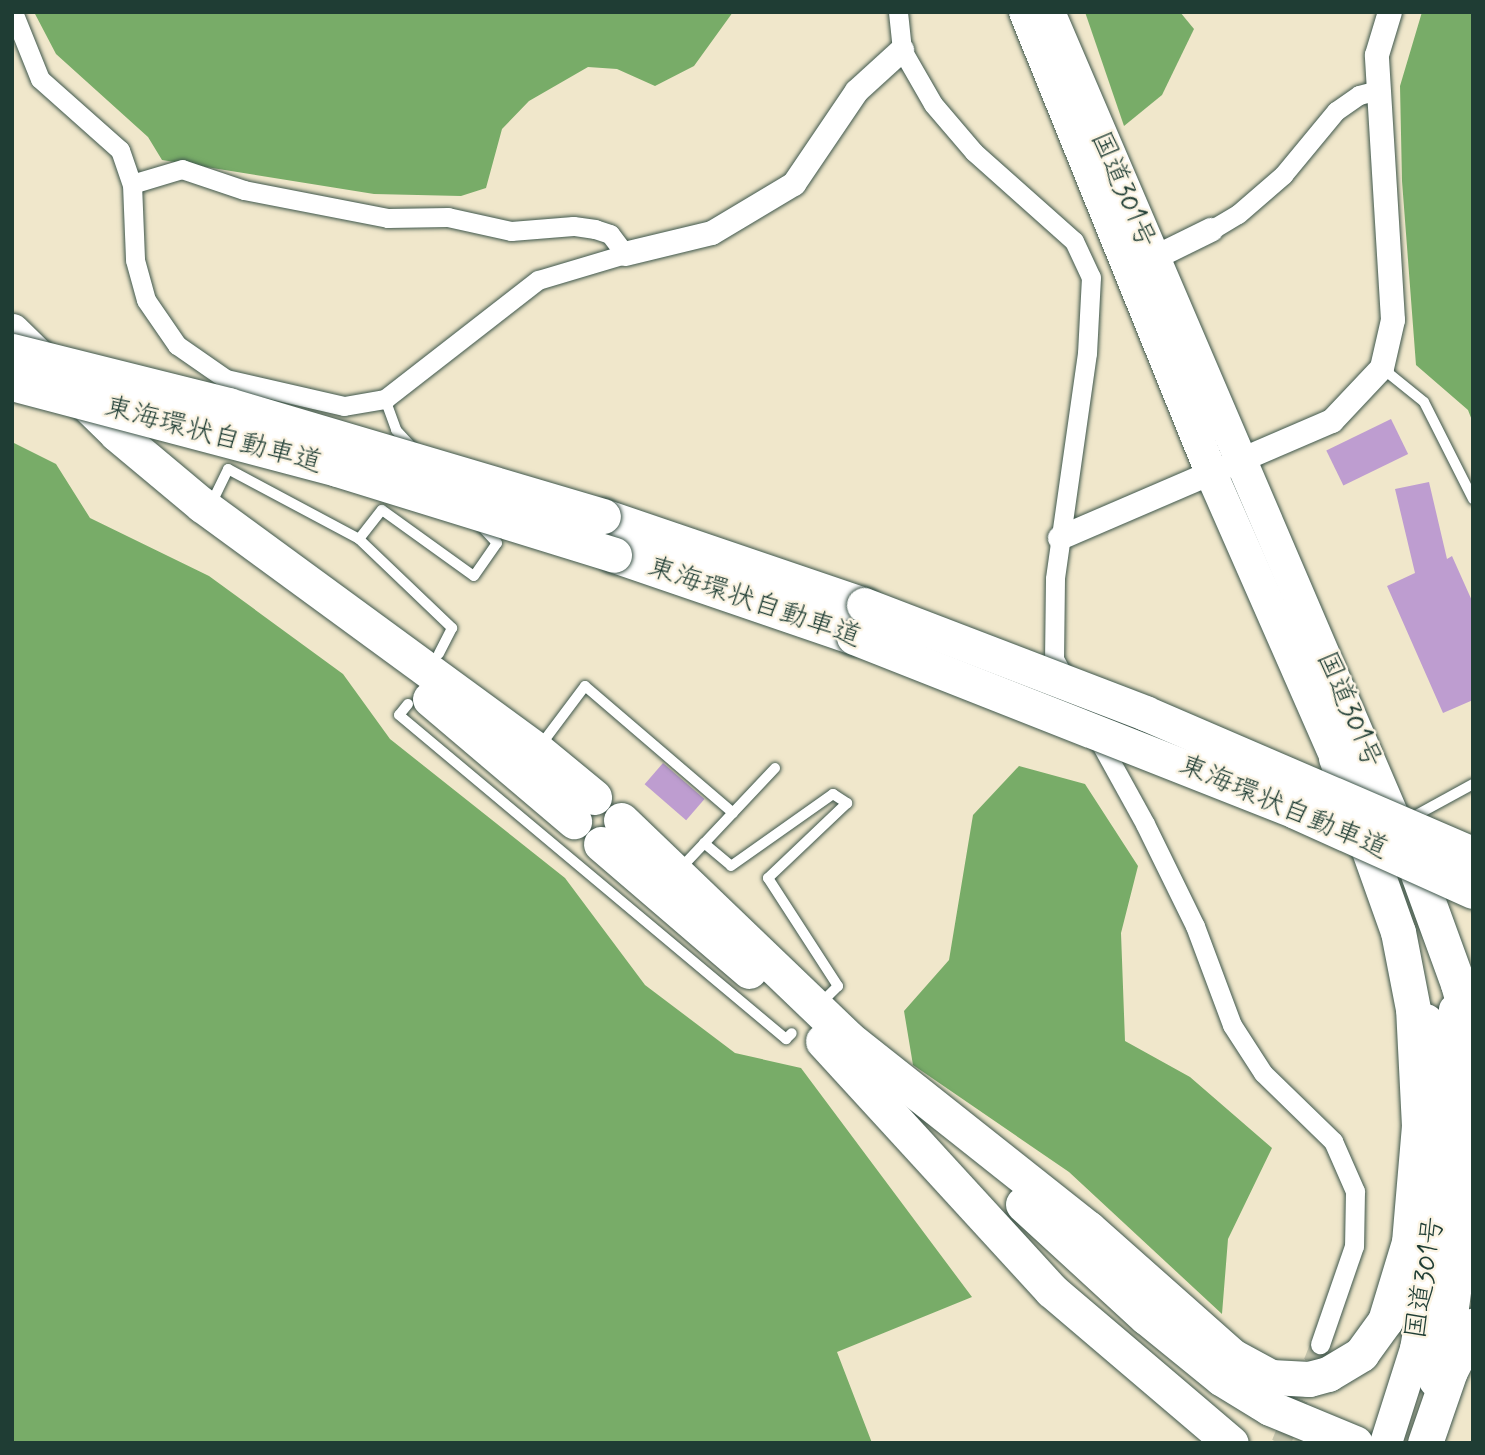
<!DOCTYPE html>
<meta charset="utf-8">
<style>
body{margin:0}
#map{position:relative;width:1485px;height:1455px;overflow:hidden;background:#f0e7cb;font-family:Mynerve,"Klee One",sans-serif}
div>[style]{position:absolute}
.forest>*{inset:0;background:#78ac68}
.building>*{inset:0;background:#be9dd0;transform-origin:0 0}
.minor-tunnel>*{height:19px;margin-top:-9.5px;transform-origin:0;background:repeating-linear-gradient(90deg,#c6c5ad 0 19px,transparent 0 29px)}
.roads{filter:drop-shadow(0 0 2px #3e564b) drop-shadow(0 0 2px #3e564b)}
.service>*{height:10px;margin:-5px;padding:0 5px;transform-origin:5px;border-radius:5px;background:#fff}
.minor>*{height:19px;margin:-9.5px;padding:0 9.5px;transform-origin:9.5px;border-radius:9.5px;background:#fff}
.tertiary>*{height:24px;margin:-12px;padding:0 12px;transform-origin:12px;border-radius:12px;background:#fff}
.trunk>*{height:32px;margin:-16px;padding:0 16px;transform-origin:16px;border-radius:16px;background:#fff}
.motorway>*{height:35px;margin:-17.5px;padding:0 17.5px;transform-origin:17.5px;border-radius:17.5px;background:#fff}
.bridges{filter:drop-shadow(0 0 2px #3e564b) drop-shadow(0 0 2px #3e564b)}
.motorway-bridge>*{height:35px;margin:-17.5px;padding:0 17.5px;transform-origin:17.5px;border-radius:17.5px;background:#fff}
span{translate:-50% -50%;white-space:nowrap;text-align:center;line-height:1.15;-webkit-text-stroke:5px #fcf5e5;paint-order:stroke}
.street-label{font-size:28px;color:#1f3d34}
.frame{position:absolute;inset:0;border:14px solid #1f3d34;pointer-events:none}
</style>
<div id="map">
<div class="forest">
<div style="clip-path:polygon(34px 12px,733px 12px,694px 66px,655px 86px,617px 69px,588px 67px,529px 101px,502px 129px,486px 188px,461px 196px,374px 194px,162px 160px,148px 137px,56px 54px)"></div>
<div style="clip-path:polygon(1085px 12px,1180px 12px,1194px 29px,1162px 95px,1124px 126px)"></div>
<div style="clip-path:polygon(1422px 12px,1473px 12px,1473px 423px,1468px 410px,1416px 365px,1402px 181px,1400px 86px)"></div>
<div style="clip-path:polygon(12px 442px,56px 464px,90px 518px,209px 576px,343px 674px,390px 739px,565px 878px,645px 985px,735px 1053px,801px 1068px,972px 1297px,837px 1352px,872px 1443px,12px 1443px)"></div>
<div style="clip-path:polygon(1019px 766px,1085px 784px,1138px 866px,1121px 933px,1125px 1041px,1190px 1077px,1272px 1148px,1228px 1239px,1222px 1314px,1069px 1172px,913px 1065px,904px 1011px,949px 960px,973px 815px)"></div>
</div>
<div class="building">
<div style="left:1391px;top:419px;width:39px;height:72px;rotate:64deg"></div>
<div style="clip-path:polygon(1429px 482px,1447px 559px,1452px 556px,1473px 603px,1473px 700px,1443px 713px,1387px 586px,1415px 573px,1395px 489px)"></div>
<div style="left:663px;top:763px;width:55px;height:28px;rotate:41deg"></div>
</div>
<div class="minor-tunnel">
<div style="left:1281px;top:1443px;width:106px;rotate:-68.5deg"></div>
</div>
<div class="roads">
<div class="service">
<div style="left:1382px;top:368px;width:54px;rotate:39deg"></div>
<div style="left:1424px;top:402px;width:109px;rotate:63.2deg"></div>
<div style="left:385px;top:399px;width:33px;rotate:70deg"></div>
<div style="left:396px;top:430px;width:22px;rotate:47deg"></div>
<div style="left:215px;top:496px;width:30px;rotate:-64deg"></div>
<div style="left:228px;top:469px;width:149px;rotate:28.1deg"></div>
<div style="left:359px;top:539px;width:129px;rotate:43.7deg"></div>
<div style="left:452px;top:628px;width:29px;rotate:117deg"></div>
<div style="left:359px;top:539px;width:37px;rotate:-52deg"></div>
<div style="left:382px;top:510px;width:113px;rotate:35.7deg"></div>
<div style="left:474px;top:576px;width:40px;rotate:-55.1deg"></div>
<div style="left:497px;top:543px;width:23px;rotate:-133deg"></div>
<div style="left:408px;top:704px;width:14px;rotate:129deg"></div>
<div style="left:399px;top:715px;width:505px;rotate:39.94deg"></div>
<div style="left:786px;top:1039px;width:8px;rotate:-45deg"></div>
<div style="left:540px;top:746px;width:75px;rotate:-53.1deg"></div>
<div style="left:585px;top:686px;width:195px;rotate:40.6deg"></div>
<div style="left:1411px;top:818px;width:71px;rotate:-28.7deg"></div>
<div style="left:704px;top:843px;width:35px;rotate:40deg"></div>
<div style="left:731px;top:866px;width:125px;rotate:-35.2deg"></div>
<div style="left:833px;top:794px;width:17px;rotate:33deg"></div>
<div style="left:847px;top:803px;width:109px;rotate:136.5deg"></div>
<div style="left:768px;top:878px;width:129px;rotate:57.1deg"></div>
<div style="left:838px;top:986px;width:16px;rotate:135deg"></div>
<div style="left:679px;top:870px;width:140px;rotate:-46.7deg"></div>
</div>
<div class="minor">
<div style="left:13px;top:12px;width:72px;rotate:68.1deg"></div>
<div style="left:40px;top:79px;width:107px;rotate:41.6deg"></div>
<div style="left:120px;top:150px;width:36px;rotate:71deg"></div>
<div style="left:132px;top:184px;width:76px;rotate:87.7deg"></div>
<div style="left:135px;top:260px;width:41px;rotate:74.6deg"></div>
<div style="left:146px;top:300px;width:55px;rotate:55.4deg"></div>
<div style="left:177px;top:345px;width:60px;rotate:34.8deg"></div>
<div style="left:226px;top:379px;width:121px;rotate:12.9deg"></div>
<div style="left:344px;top:406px;width:42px;rotate:-9.7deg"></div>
<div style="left:385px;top:399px;width:194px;rotate:-37.9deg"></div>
<div style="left:538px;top:280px;width:91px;rotate:-16.6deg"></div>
<div style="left:625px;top:254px;width:25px;rotate:-127deg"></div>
<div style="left:610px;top:234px;width:16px;rotate:-162deg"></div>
<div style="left:595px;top:229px;width:22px;rotate:-172deg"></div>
<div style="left:573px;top:226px;width:62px;rotate:175.4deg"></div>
<div style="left:511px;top:231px;width:65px;rotate:-167.5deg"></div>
<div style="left:448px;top:217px;width:60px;rotate:179deg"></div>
<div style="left:388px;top:218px;width:147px;rotate:-169deg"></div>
<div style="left:244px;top:190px;width:65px;rotate:-161.3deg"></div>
<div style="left:182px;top:169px;width:52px;rotate:163.3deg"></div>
<div style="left:898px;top:12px;width:38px;rotate:84deg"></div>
<div style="left:902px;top:50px;width:62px;rotate:60.1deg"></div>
<div style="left:933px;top:104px;width:63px;rotate:49.5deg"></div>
<div style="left:974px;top:152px;width:134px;rotate:41.7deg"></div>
<div style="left:1074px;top:241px;width:40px;rotate:65deg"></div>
<div style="left:1091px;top:277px;width:76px;rotate:93deg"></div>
<div style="left:1087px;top:353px;width:228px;rotate:98.1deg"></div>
<div style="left:1055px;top:579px;width:80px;rotate:90.7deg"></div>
<div style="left:1054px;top:659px;width:188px;rotate:61.1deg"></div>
<div style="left:1145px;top:824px;width:114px;rotate:63.9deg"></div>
<div style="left:1195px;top:926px;width:106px;rotate:69.5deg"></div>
<div style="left:1232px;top:1025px;width:57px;rotate:57.1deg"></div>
<div style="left:1263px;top:1073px;width:98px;rotate:44.2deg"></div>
<div style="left:1333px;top:1141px;width:55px;rotate:66.3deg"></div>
<div style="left:1355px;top:1191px;width:55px;rotate:91deg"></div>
<div style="left:1354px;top:1246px;width:104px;rotate:109.1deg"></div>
<div style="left:1211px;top:230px;width:31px;rotate:-31deg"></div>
<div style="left:1238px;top:214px;width:60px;rotate:-40.9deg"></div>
<div style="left:1283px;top:175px;width:83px;rotate:-50.4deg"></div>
<div style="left:1336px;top:111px;width:28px;rotate:-35deg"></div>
<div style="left:1359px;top:95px;width:20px;rotate:-15deg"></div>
</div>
<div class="tertiary">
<div style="left:625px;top:254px;width:89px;rotate:-13.6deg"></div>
<div style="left:712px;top:233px;width:96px;rotate:-30.9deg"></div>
<div style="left:794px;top:184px;width:112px;rotate:-55.9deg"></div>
<div style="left:857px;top:91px;width:61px;rotate:-42.3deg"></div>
<div style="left:1152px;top:259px;width:66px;rotate:-26.2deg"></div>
<div style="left:1060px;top:538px;width:296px;rotate:-23.3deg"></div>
<div style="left:1332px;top:421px;width:73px;rotate:-46.7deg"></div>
<div style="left:1382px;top:368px;width:49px;rotate:-77.1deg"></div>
<div style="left:1393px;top:320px;width:265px;rotate:-93.5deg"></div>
<div style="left:1377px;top:55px;width:45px;rotate:-73.2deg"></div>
</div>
<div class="trunk">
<div style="left:1025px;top:12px;width:497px;rotate:68deg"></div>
<div style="left:1211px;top:473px;width:335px;rotate:66.3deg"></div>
<div style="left:1049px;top:12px;width:897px;rotate:66.83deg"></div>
<div style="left:1435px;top:1381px;width:75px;rotate:-76.1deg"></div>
<div style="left:1453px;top:1308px;width:93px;rotate:-82.6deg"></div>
<div style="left:1465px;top:1216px;width:139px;rotate:-90deg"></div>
<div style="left:1465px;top:1077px;width:68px;rotate:-98.5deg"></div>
<div style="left:1386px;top:1443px;width:99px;rotate:-72.3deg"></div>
<div style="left:1416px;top:1349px;width:117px;rotate:-80.1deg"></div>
<div style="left:1436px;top:1234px;width:117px;rotate:-89deg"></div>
<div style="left:1438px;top:1117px;width:97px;rotate:-96.5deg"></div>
</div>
<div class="motorway">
<div style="left:12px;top:331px;width:147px;rotate:44.4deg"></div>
<div style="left:117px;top:434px;width:111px;rotate:39.9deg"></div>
<div style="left:202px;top:505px;width:415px;rotate:36.2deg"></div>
<div style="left:537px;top:750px;width:74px;rotate:39.5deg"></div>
<div style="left:603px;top:516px;width:276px;rotate:18.8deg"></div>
<div style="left:614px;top:555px;width:254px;rotate:18.9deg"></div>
<div style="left:430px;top:699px;width:189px;rotate:40.3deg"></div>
<div style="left:621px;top:820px;width:315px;rotate:43.8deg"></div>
<div style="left:848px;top:1038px;width:306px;rotate:38.4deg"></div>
<div style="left:1088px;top:1228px;width:193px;rotate:41.6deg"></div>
<div style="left:1232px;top:1356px;width:44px;rotate:28.3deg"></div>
<div style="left:1271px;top:1377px;width:38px;rotate:3deg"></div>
<div style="left:1309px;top:1379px;width:20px;rotate:-15deg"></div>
<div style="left:1328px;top:1374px;width:39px;rotate:-31deg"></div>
<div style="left:1361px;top:1354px;width:41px;rotate:-54deg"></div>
<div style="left:1385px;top:1321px;width:83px;rotate:-73.1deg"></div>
<div style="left:1409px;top:1242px;width:116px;rotate:-85.1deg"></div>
<div style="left:1419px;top:1126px;width:117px;rotate:-92.9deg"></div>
<div style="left:1413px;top:1009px;width:78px;rotate:-101deg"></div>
<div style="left:1398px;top:932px;width:185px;rotate:-109.6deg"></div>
<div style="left:601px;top:844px;width:195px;rotate:40.6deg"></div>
<div style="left:1418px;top:874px;width:117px;rotate:70deg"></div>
<div style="left:1458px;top:984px;width:57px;rotate:74.7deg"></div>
<div style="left:823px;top:1041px;width:338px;rotate:47.5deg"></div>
<div style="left:1051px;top:1290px;width:236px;rotate:40.4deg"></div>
<div style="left:1023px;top:1204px;width:167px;rotate:42.6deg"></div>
<div style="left:1146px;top:1317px;width:97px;rotate:39.1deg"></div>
<div style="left:1221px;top:1378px;width:57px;rotate:31.5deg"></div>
<div style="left:1270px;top:1408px;width:92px;rotate:22.4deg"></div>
<div style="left:1425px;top:1443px;width:76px;rotate:-70.9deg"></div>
<div style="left:1450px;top:1371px;width:51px;rotate:-62.9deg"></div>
</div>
</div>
<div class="bridges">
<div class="motorway-bridge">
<div style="left:12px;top:351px;width:223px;rotate:14deg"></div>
<div style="left:228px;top:405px;width:391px;rotate:16.5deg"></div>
<div style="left:12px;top:383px;width:336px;rotate:14.8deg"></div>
<div style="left:337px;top:469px;width:290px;rotate:17.2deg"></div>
<div style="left:864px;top:605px;width:301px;rotate:21deg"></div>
<div style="left:1145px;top:713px;width:357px;rotate:23.3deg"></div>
<div style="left:854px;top:637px;width:474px;rotate:21.5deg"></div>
<div style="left:1295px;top:811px;width:195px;rotate:24.2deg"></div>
</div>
</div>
<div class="street-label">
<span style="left:1122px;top:190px;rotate:67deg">国道301号</span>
<span style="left:213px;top:436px;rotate:15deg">東海環状自動車道</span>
<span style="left:754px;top:603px;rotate:19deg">東海環状自動車道</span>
<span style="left:1348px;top:710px;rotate:67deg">国道301号</span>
<span style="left:1283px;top:808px;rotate:23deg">東海環状自動車道</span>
<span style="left:1426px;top:1278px;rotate:-81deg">国道301号</span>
</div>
<div class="frame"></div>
</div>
